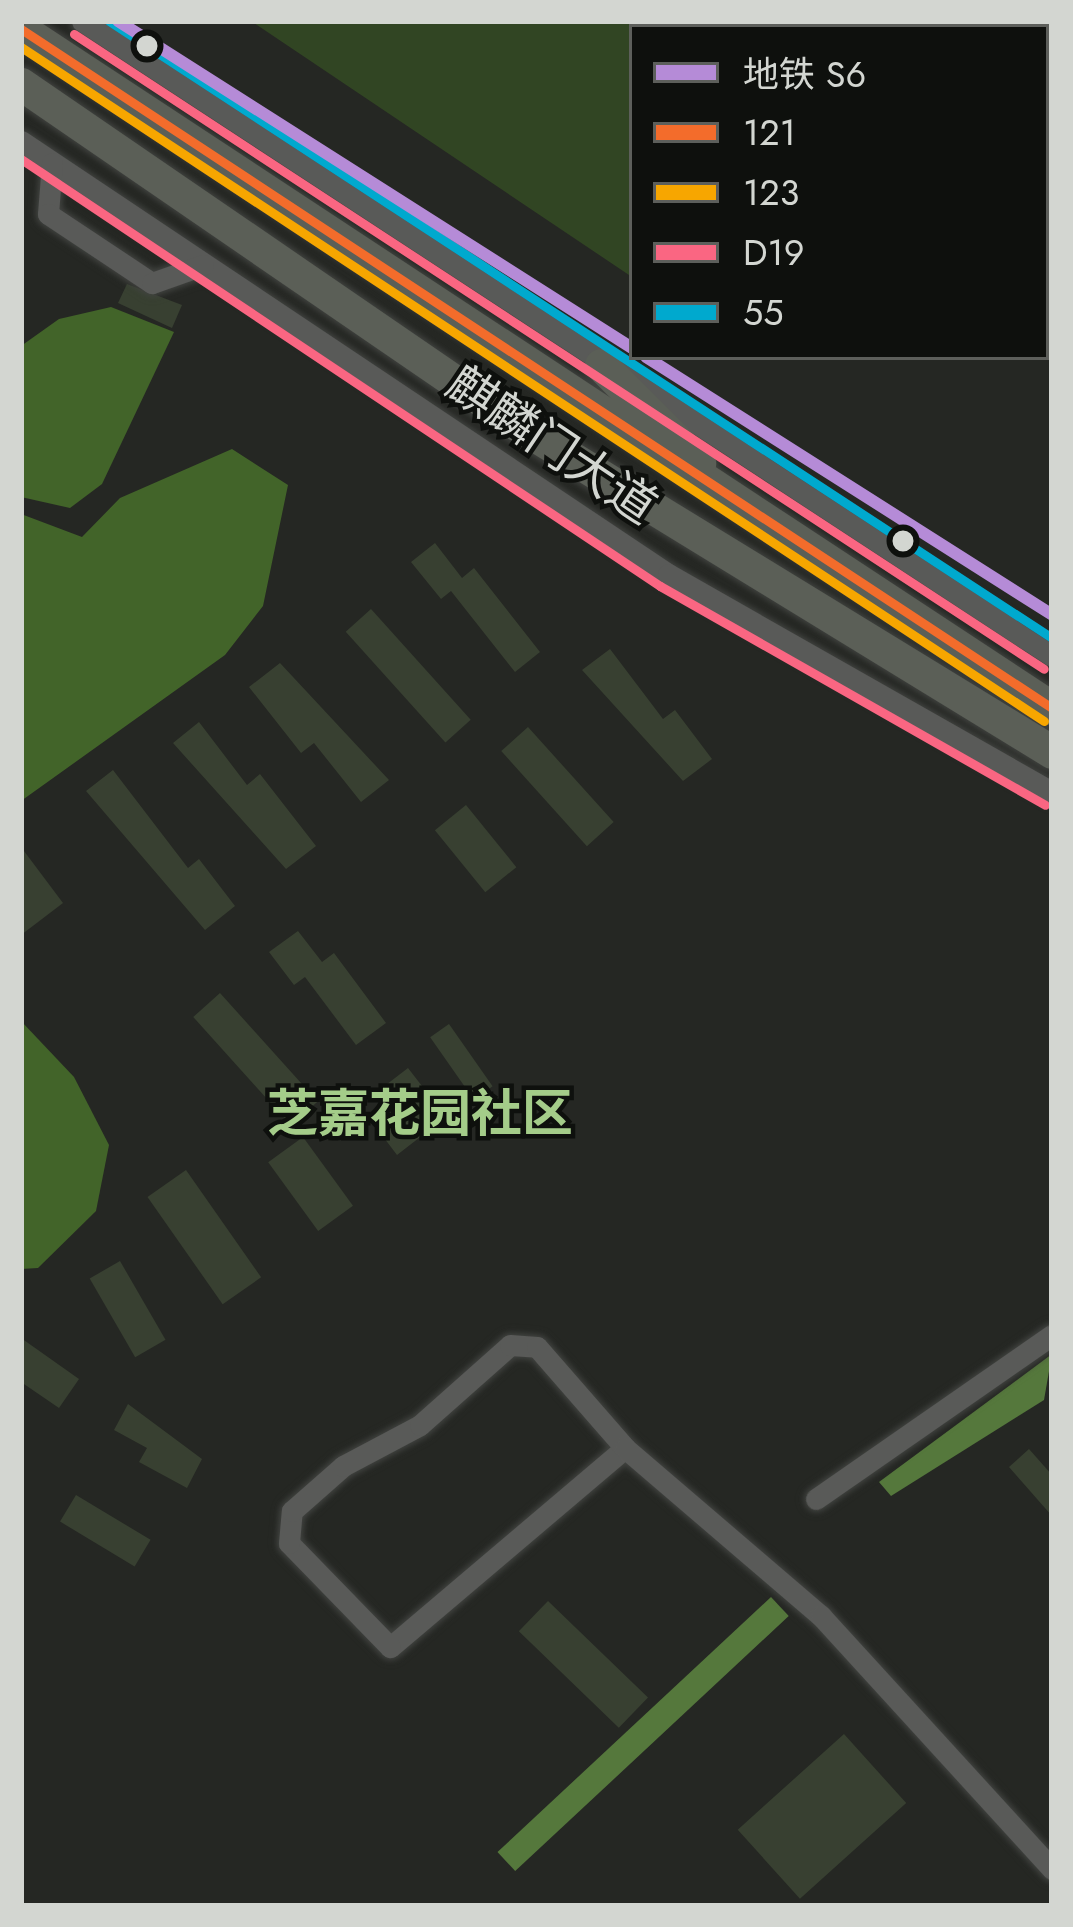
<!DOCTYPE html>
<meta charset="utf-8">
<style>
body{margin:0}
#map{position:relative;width:1073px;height:1927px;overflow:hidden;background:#252723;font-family:Jost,"Noto Sans SC",sans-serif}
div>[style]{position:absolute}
.green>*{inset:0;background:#314523}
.forest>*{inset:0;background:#426429}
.water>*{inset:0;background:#55783c;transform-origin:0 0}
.building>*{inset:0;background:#384031;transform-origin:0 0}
.roads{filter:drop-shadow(0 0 3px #414340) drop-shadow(0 0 3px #414340)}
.minor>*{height:21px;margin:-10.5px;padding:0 10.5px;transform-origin:10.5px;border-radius:10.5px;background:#595a58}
.highway>*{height:33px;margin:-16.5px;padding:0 16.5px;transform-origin:16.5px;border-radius:16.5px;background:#5b5f57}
.bus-1>*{height:9px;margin:-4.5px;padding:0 4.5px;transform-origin:4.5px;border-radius:4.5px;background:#f36c2b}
.bus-2>*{height:9px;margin:-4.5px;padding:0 4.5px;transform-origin:4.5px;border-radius:4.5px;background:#f7a600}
.bus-3>*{height:9px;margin:-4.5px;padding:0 4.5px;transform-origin:4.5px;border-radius:4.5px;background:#fa6682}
.bus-4>*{height:9px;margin:-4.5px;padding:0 4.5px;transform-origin:4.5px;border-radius:4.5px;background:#00a9ce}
.metro-1>*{height:12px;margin:-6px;padding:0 6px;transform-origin:6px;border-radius:6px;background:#b58bd7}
.dots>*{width:33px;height:33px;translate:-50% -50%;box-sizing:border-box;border:6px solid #0e100d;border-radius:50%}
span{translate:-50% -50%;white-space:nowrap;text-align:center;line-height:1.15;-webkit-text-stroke:9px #0e100d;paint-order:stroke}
.street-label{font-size:48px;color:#d3d6d1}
.neighbourhood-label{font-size:51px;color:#a4cc89;font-weight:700}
.frame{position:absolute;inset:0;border:24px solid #d3d6d1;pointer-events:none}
.legend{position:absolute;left:629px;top:24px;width:420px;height:336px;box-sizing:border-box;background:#0e100d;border:3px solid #5d5f5b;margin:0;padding:15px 21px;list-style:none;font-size:36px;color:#d3d6d1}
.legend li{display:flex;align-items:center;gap:24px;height:60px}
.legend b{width:60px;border:3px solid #5d5f5b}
</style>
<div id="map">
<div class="green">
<div style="clip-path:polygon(251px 21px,828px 21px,837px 27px,632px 27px,632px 277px)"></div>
</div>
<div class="forest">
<div style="clip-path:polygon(111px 307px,174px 332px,102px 484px,70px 508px,21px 497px,21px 346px,59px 319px)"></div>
<div style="clip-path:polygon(232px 449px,288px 485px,263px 606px,225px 655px,21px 801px,21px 514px,82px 537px,120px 498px)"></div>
<div style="clip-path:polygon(21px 1021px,74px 1077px,109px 1145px,96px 1211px,38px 1268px,21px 1269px)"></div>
</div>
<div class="water">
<div style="clip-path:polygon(1052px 1354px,1044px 1400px,891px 1496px,879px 1482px)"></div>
<div style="left:771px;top:1597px;width:26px;height:374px;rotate:47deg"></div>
</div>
<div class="building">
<div style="clip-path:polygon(127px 284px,182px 305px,172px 328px,118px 303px)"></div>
<div style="clip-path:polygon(435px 543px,462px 578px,474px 568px,540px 652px,515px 672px,451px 591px,441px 599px,411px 562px)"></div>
<div style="left:371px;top:609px;width:149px;height:34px;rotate:48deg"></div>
<div style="clip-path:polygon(610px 649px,663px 719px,675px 710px,712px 759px,683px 781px,582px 670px)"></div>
<div style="clip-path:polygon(280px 663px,389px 780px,361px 802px,314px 743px,301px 753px,249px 687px)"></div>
<div style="clip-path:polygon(199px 722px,247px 785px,260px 774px,316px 846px,286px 869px,173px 743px)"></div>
<div style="left:528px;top:727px;width:128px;height:36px;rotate:48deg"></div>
<div style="clip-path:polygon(113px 770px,188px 868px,199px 859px,235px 906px,205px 930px,86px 791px)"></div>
<div style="left:466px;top:805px;width:80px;height:40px;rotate:51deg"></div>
<div style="clip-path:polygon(21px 847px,63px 903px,21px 935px)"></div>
<div style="clip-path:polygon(298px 931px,322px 962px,334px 953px,386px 1023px,356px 1045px,305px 977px,294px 985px,269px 952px)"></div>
<div style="left:220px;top:993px;width:146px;height:36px;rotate:48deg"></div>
<div style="left:449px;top:1024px;width:76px;height:23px;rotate:55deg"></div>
<div style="clip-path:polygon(408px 1068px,446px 1117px,397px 1155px,372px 1122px,391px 1108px,378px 1091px)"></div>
<div style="left:303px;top:1137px;width:85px;height:43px;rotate:54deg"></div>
<div style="left:186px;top:1170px;width:131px;height:47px;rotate:55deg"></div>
<div style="left:120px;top:1261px;width:91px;height:35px;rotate:60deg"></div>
<div style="clip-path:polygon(21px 1338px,79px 1379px,59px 1408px,21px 1382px)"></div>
<div style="clip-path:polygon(128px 1404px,202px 1459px,187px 1488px,139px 1462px,147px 1448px,114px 1430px)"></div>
<div style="clip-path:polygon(1029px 1449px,1052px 1475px,1052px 1516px,1009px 1467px)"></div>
<div style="left:76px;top:1495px;width:87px;height:31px;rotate:31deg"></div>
<div style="left:548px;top:1601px;width:139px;height:42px;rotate:44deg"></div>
<div style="left:844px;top:1734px;width:93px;height:143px;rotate:48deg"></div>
</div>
<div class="roads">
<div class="minor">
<div style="left:82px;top:21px;width:1159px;rotate:33.21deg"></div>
<div style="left:21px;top:141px;width:779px;rotate:33.79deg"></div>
<div style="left:668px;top:574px;width:442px;rotate:29.6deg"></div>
<div style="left:52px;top:163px;width:51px;rotate:94.5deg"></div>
<div style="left:48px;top:214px;width:125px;rotate:33.6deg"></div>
<div style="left:152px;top:283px;width:54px;rotate:-19.4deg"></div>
<div style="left:625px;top:1448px;width:308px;rotate:139.7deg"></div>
<div style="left:390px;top:1647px;width:145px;rotate:-134.2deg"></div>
<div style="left:289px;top:1543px;width:32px;rotate:-85deg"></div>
<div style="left:292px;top:1511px;width:68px;rotate:-41.4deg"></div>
<div style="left:343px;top:1466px;width:87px;rotate:-28deg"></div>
<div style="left:420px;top:1425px;width:120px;rotate:-41.6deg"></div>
<div style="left:510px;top:1345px;width:27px;rotate:4deg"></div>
<div style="left:537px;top:1347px;width:134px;rotate:48.9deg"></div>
<div style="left:625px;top:1448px;width:258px;rotate:40.6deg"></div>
<div style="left:821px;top:1616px;width:343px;rotate:47.6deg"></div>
<div style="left:816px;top:1499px;width:287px;rotate:-34.8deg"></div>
</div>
<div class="highway">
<div style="left:21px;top:29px;width:1235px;rotate:33.37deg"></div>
<div style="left:21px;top:84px;width:603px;rotate:34.45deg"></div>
<div style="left:518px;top:425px;width:626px;rotate:31.48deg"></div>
<div style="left:601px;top:365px;width:139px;rotate:45deg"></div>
</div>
</div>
<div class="bus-1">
<div style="left:21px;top:29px;width:1235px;rotate:33.37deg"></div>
</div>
<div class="bus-2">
<div style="left:21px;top:47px;width:1225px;rotate:33.38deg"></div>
</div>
<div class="bus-3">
<div style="left:74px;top:34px;width:1159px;rotate:33.21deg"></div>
<div style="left:21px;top:159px;width:769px;rotate:33.75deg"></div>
<div style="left:660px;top:586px;width:443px;rotate:29.6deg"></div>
</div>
<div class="bus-4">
<div style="left:109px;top:21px;width:1127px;rotate:33.2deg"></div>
</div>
<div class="metro-1">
<div style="left:118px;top:21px;width:609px;rotate:32.46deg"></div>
<div style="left:646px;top:357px;width:481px;rotate:32.4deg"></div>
</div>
<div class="dots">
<div style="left:147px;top:46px;background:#d3d6d1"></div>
<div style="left:903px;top:541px;background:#d3d6d1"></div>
</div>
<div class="street-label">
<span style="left:552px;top:445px;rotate:34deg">麒麟门大道</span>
</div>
<div class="neighbourhood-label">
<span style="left:420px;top:1113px">芝嘉花园社区</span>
</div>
<div class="frame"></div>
<ul class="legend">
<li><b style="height:15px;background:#b58bd7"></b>地铁 S6</li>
<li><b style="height:15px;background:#f36c2b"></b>121</li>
<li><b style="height:15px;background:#f7a600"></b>123</li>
<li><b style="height:15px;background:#fa6682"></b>D19</li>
<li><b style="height:15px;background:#00a9ce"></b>55</li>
</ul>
</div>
